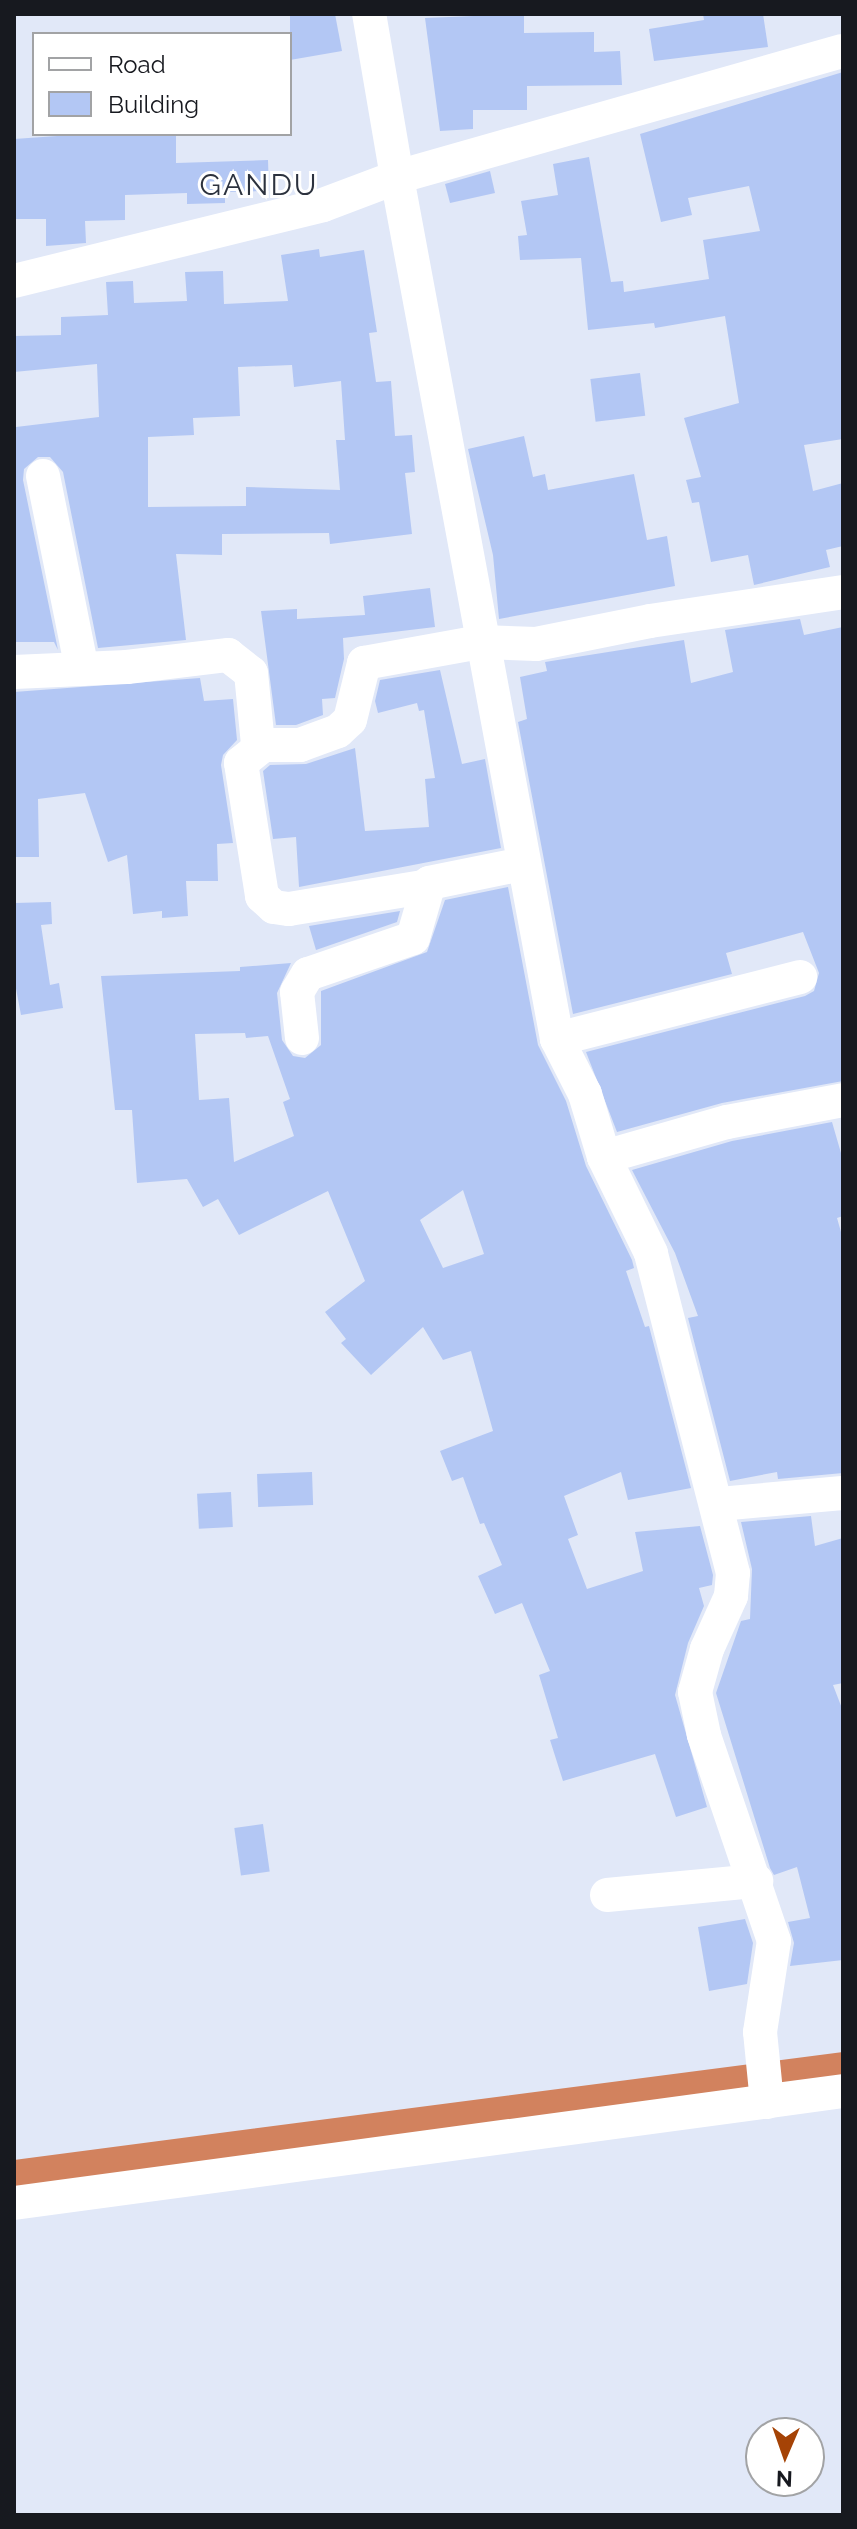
<!DOCTYPE html>
<style>
body{margin:0}
#map{position:relative;width:857px;height:2529px;overflow:hidden;background:#e1e8f8;font-family:Raleway,sans-serif}
div>[style]{position:absolute}
.canal>*{height:30px;margin:-15px;padding:0 15px;transform-origin:15px;border-radius:15px;background:#d2825e}
.building>*{inset:0;background:#b3c7f4;transform-origin:0 0}
.minor>*{height:34px;margin:-17px;padding:0 17px;transform-origin:17px;border-radius:17px;background:#fff}
span{translate:-50% -50%;white-space:nowrap;text-align:center;line-height:1.15;-webkit-text-stroke:6px #fff;paint-order:stroke}
.quarter-label{font-size:30px;color:#2c323e;letter-spacing:2px}
.frame{position:absolute;inset:0;border:16px solid #17191f;pointer-events:none}
.legend{position:absolute;left:32px;top:32px;width:260px;height:104px;box-sizing:border-box;background:#fff;border:2px solid #a2a3a5;margin:0;padding:10px 14px;list-style:none;font-size:24px;color:#17191f}
.legend li{display:flex;align-items:center;gap:16px;height:40px}
.legend b{width:40px;border:2px solid #a2a3a5}
.north{position:absolute;left:745px;top:2417px;width:80px;height:80px;box-sizing:border-box;background:#fff;border:2px solid #a2a3a5;border-radius:50%;rotate:182deg;font-size:22px;font-weight:700;line-height:32px;text-align:center;color:#17191f}
.north::after{content:'';display:block;margin:auto;width:28px;height:36px;background:#a54306;clip-path:polygon(50% 0,100% 100%,50% 72%,0 100%)}
</style>
<div id="map">
<div class="canal">
<div style="left:14px;top:2175px;width:836px;rotate:-7.42deg"></div>
</div>
<div class="building">
<div style="clip-path:polygon(290px 14px,335px 14px,342px 51px,290px 60px)"></div>
<div style="clip-path:polygon(524px 14px,524px 33px,594px 32px,594px 52px,620px 51px,622px 85px,527px 86px,527px 110px,473px 110px,473px 129px,440px 131px,425px 18px)"></div>
<div style="clip-path:polygon(703px 14px,763px 14px,768px 47px,654px 61px,649px 29px,704px 20px)"></div>
<div style="clip-path:polygon(843px 72px,843px 439px,804px 445px,813px 491px,843px 483px,843px 546px,826px 550px,830px 567px,754px 585px,748px 555px,711px 562px,699px 502px,692px 503px,686px 480px,701px 477px,684px 418px,739px 403px,725px 316px,655px 328px,654px 323px,588px 330px,581px 258px,520px 260px,518px 236px,527px 235px,521px 201px,558px 195px,553px 164px,589px 157px,611px 282px,623px 281px,624px 292px,709px 279px,703px 240px,760px 231px,749px 186px,688px 198px,692px 215px,661px 222px,640px 134px)"></div>
<div style="clip-path:polygon(86px 134px,176px 134px,176px 163px,268px 160px,269px 191px,225px 192px,225px 203px,187px 204px,187px 193px,125px 195px,125px 220px,85px 221px,86px 243px,46px 246px,46px 219px,14px 219px,14px 139px)"></div>
<div style="clip-path:polygon(490px 171px,495px 193px,450px 203px,445px 184px)"></div>
<div style="clip-path:polygon(evenodd,319px 249px,320px 257px,364px 250px,377px 332px,369px 333px,376px 382px,391px 381px,395px 436px,412px 435px,415px 472px,405px 473px,412px 534px,330px 544px,329px 533px,222px 534px,222px 555px,176px 554px,186px 640px,98px 648px,63px 472px,50px 457px,38px 457px,24px 469px,23px 480px,58px 650px,54px 642px,14px 642px,16px 427px,99px 417px,97px 364px,14px 372px,14px 336px,61px 335px,61px 317px,108px 315px,106px 282px,133px 281px,134px 303px,187px 301px,185px 272px,223px 271px,224px 304px,288px 301px,281px 255px,319px 249px,292px 365px,294px 387px,341px 381px,345px 440px,336px 440px,340px 490px,246px 487px,246px 506px,148px 507px,148px 437px,194px 435px,193px 418px,240px 416px,238px 367px,292px 365px)"></div>
<div style="left:640px;top:373px;width:43px;height:50px;rotate:83deg"></div>
<div style="clip-path:polygon(524px 436px,533px 477px,545px 474px,548px 490px,634px 474px,647px 540px,667px 536px,675px 586px,499px 619px,493px 555px,468px 449px)"></div>
<div style="clip-path:polygon(430px 588px,435px 627px,343px 638px,344px 659px,335px 698px,322px 699px,323px 715px,296px 725px,276px 725px,261px 611px,297px 609px,297px 619px,365px 615px,363px 596px)"></div>
<div style="clip-path:polygon(800px 619px,804px 635px,843px 627px,843px 1081px,722px 1103px,617px 1132px,586px 1052px,805px 996px,814px 991px,819px 973px,803px 932px,726px 953px,732px 974px,573px 1014px,518px 722px,527px 719px,520px 677px,547px 671px,545px 662px,684px 640px,691px 683px,733px 672px,725px 630px)"></div>
<div style="clip-path:polygon(440px 670px,462px 764px,485px 759px,501px 848px,299px 887px,296px 837px,273px 839px,263px 771px,270px 765px,306px 764px,355px 748px,365px 831px,429px 827px,425px 779px,435px 778px,424px 710px,419px 711px,417px 703px,378px 713px,375px 701px,380px 680px)"></div>
<div style="clip-path:polygon(200px 678px,204px 701px,233px 699px,237px 740px,223px 755px,221px 765px,233px 843px,217px 844px,218px 881px,186px 881px,188px 916px,162px 918px,162px 911px,133px 914px,127px 855px,108px 862px,85px 793px,38px 799px,39px 857px,14px 857px,14px 692px)"></div>
<div style="clip-path:polygon(evenodd,508px 887px,538px 1045px,566px 1101px,586px 1166px,632px 1260px,634px 1268px,626px 1271px,645px 1327px,649px 1326px,691px 1488px,628px 1500px,621px 1472px,564px 1496px,578px 1535px,568px 1539px,587px 1589px,643px 1571px,635px 1532px,700px 1526px,713px 1575px,712px 1585px,699px 1588px,704px 1606px,688px 1643px,675px 1695px,707px 1807px,676px 1817px,655px 1754px,563px 1781px,550px 1740px,558px 1738px,539px 1675px,550px 1671px,522px 1603px,495px 1614px,478px 1576px,502px 1565px,484px 1523px,480px 1524px,463px 1477px,452px 1481px,440px 1451px,493px 1431px,471px 1351px,443px 1360px,423px 1327px,371px 1375px,341px 1343px,346px 1339px,325px 1312px,365px 1281px,328px 1191px,239px 1235px,218px 1199px,203px 1207px,187px 1179px,137px 1183px,132px 1110px,115px 1110px,101px 976px,240px 971px,240px 967px,291px 963px,277px 993px,282px 1040px,293px 1056px,305px 1058px,321px 1045px,321px 991px,427px 952px,445px 900px,508px 887px,245px 1033px,246px 1038px,268px 1036px,290px 1099px,283px 1102px,294px 1136px,234px 1162px,229px 1098px,199px 1100px,195px 1034px,245px 1033px,508px 887px,463px 1190px,484px 1254px,443px 1268px,420px 1220px,463px 1190px)"></div>
<div style="clip-path:polygon(51px 902px,52px 924px,41px 925px,50px 985px,59px 983px,63px 1008px,21px 1015px,14px 978px,15px 903px)"></div>
<div style="clip-path:polygon(400px 911px,397px 922px,316px 950px,309px 926px)"></div>
<div style="clip-path:polygon(832px 1122px,843px 1160px,843px 1216px,837px 1218px,843px 1239px,843px 1473px,778px 1479px,777px 1472px,730px 1481px,688px 1318px,698px 1316px,675px 1253px,632px 1170px,732px 1141px)"></div>
<div style="left:312px;top:1472px;width:33px;height:55px;rotate:88deg"></div>
<div style="left:231px;top:1492px;width:35px;height:34px;rotate:87deg"></div>
<div style="clip-path:polygon(811px 1516px,815px 1546px,843px 1538px,843px 1683px,833px 1685px,843px 1711px,843px 1960px,790px 1966px,794px 1943px,788px 1922px,810px 1918px,797px 1867px,774px 1875px,770px 1868px,716px 1693px,741px 1621px,750px 1619px,752px 1569px,741px 1522px)"></div>
<div style="left:263px;top:1824px;width:48px;height:29px;rotate:82deg"></div>
<div style="clip-path:polygon(745px 1919px,753px 1943px,747px 1984px,709px 1991px,698px 1927px)"></div>
</div>
<div class="minor">
<div style="left:14px;top:281px;width:318px;rotate:-13.8deg"></div>
<div style="left:323px;top:205px;width:79px;rotate:-20.7deg"></div>
<div style="left:397px;top:177px;width:165px;rotate:-99.7deg"></div>
<div style="left:43px;top:476px;width:197px;rotate:78.6deg"></div>
<div style="left:14px;top:672px;width:113px;rotate:-2.5deg"></div>
<div style="left:127px;top:667px;width:102px;rotate:-6.8deg"></div>
<div style="left:228px;top:655px;width:29px;rotate:38deg"></div>
<div style="left:251px;top:673px;width:72px;rotate:84.4deg"></div>
<div style="left:258px;top:745px;width:42px"></div>
<div style="left:300px;top:745px;width:40px;rotate:-20.2deg"></div>
<div style="left:338px;top:731px;width:16px;rotate:-43deg"></div>
<div style="left:350px;top:720px;width:59px;rotate:-76.2deg"></div>
<div style="left:364px;top:663px;width:118px;rotate:-10.3deg"></div>
<div style="left:480px;top:642px;width:56px;rotate:2deg"></div>
<div style="left:536px;top:644px;width:116px;rotate:-11.4deg"></div>
<div style="left:650px;top:621px;width:195px;rotate:-8.5deg"></div>
<div style="left:262px;top:746px;width:27px;rotate:141deg"></div>
<div style="left:241px;top:763px;width:135px;rotate:81deg"></div>
<div style="left:262px;top:896px;width:16px;rotate:43deg"></div>
<div style="left:274px;top:907px;width:15px;rotate:8deg"></div>
<div style="left:289px;top:909px;width:137px;rotate:-9.3deg"></div>
<div style="left:302px;top:1038px;width:46px;rotate:-96.2deg"></div>
<div style="left:297px;top:992px;width:21px;rotate:-59deg"></div>
<div style="left:308px;top:974px;width:111px;rotate:-18.9deg"></div>
<div style="left:413px;top:938px;width:57px;rotate:-73.8deg"></div>
<div style="left:429px;top:883px;width:95px;rotate:-11.5deg"></div>
<div style="left:557px;top:1039px;width:251px;rotate:-14.3deg"></div>
<div style="left:604px;top:1157px;width:128px;rotate:-15.9deg"></div>
<div style="left:727px;top:1122px;width:118px;rotate:-10.7deg"></div>
<div style="left:719px;top:1504px;width:124px;rotate:-5.1deg"></div>
<div style="left:607px;top:1895px;width:150px;rotate:-5.4deg"></div>
<div style="left:767px;top:2102px;width:70px;rotate:-95.7deg"></div>
<div style="left:760px;top:2032px;width:92px;rotate:-81.3deg"></div>
<div style="left:774px;top:1941px;width:218px;rotate:-108.8deg"></div>
<div style="left:704px;top:1735px;width:44px;rotate:-101.8deg"></div>
<div style="left:695px;top:1692px;width:45px;rotate:-74.4deg"></div>
<div style="left:707px;top:1649px;width:58px;rotate:-65.6deg"></div>
<div style="left:731px;top:1596px;width:23px;rotate:-85deg"></div>
<div style="left:733px;top:1573px;width:330px;rotate:-104.4deg"></div>
<div style="left:651px;top:1253px;width:107px;rotate:-116.1deg"></div>
<div style="left:604px;top:1157px;width:66px;rotate:-106.8deg"></div>
<div style="left:585px;top:1094px;width:62px;rotate:-117deg"></div>
<div style="left:557px;top:1039px;width:877px;rotate:-100.52deg"></div>
<div style="left:397px;top:177px;width:463px;rotate:-15.8deg"></div>
<div style="left:14px;top:2203px;width:837px;rotate:-7.69deg"></div>
</div>
<div class="quarter-label">
<span style="left:259px;top:185px">GANDU</span>
</div>
<div class="frame"></div>
<ul class="legend">
<li><b style="height:10px;background:#fff"></b>Road</li>
<li><b style="height:22px;background:#b3c7f4"></b>Building</li>
</ul>
<div class="north">N</div>
</div>
